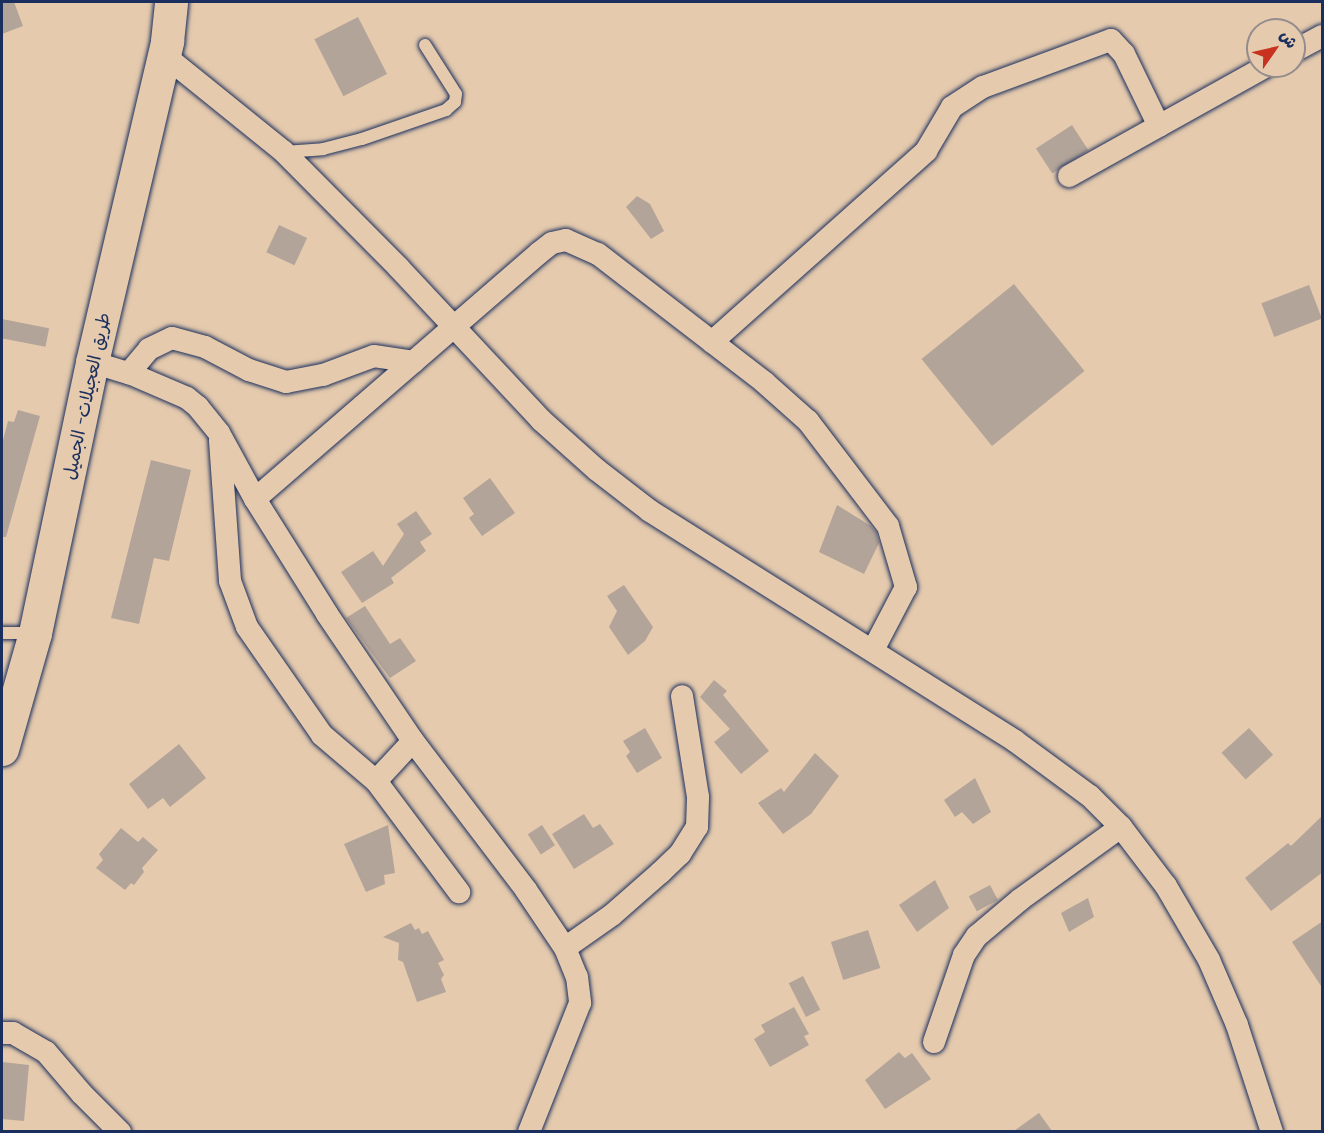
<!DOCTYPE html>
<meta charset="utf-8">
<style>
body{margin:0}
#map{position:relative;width:1324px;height:1133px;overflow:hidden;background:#e5caad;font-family:Mali,"Playpen Sans Arabic",sans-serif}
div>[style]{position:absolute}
.building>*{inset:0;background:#b3a499;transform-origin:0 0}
.roads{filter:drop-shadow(0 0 2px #1b2f5e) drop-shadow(0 0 2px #1b2f5e)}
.lane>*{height:12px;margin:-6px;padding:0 6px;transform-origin:6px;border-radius:6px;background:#e5caad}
.street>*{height:22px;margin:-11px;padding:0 11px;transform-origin:11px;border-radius:11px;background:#e5caad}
.primary>*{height:33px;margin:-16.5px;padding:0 16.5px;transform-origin:16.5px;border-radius:16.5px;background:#e5caad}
span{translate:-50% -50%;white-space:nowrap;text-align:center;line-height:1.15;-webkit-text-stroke:4.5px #e5caad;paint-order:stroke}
.street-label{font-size:18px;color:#1b2f5e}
.frame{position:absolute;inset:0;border:3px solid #1b2f5e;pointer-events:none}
.north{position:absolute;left:1246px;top:18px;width:60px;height:60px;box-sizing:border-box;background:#e5caad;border:2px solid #948c8d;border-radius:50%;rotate:56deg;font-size:16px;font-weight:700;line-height:24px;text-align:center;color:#1b2f5e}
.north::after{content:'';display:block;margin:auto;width:21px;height:27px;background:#c8321e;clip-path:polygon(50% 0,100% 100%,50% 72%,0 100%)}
</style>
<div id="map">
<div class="building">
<div style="clip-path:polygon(2px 2px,14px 2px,23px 26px,2px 34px)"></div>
<div style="left:358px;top:17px;width:64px;height:49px;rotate:63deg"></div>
<div style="left:1072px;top:125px;width:30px;height:43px;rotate:57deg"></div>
<div style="clip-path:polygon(637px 196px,650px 204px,664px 231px,651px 239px,626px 207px)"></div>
<div style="left:279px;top:225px;width:31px;height:30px;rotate:25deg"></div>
<div style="left:1014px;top:284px;width:112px;height:119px;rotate:51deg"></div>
<div style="left:1309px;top:285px;width:36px;height:51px;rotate:69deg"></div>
<div style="left:2px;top:319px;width:48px;height:19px;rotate:11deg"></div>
<div style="clip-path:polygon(18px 410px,40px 416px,6px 537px,2px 537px,2px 444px,8px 421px,14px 422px)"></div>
<div style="clip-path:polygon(151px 460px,191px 470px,169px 561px,154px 558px,139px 624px,111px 618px)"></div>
<div style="clip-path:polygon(490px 478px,515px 513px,482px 536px,469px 518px,474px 514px,463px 498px)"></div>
<div style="clip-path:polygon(837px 505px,871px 526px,876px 532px,879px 543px,864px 574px,819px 552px)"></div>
<div style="clip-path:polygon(416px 511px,432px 534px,420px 542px,426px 551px,391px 578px,394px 583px,362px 603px,341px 572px,373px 551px,383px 566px,404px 534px,397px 524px)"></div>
<div style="clip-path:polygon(624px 585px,653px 627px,645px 641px,628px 655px,609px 627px,617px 611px,607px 596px)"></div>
<div style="clip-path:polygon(365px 606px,390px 644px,400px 638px,416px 661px,390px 678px,346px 618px)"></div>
<div style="clip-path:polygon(714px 680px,727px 691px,723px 695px,769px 751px,741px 774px,714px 742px,730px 729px,700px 697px)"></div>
<div style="clip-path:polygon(645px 728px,662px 758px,637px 773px,626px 756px,630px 752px,623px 741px)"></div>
<div style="left:1249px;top:728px;width:36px;height:37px;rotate:48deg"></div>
<div style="clip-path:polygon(179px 744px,206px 778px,170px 807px,163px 798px,148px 809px,129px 784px)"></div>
<div style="clip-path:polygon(815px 753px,839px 776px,811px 814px,783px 834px,758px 803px,781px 788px,784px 792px)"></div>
<div style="clip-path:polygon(975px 778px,991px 812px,973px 824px,962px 812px,955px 817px,944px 800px)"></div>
<div style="clip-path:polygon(584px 814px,593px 828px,600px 824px,614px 844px,574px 869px,552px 834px)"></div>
<div style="clip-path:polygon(1323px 815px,1323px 872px,1271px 911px,1245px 878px,1288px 843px,1291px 846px)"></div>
<div style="clip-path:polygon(388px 825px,395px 873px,384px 875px,385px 884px,366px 892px,344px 844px)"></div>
<div style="left:542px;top:825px;width:24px;height:17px;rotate:57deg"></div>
<div style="clip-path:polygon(121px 828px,138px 842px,143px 837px,158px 850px,142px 868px,144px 872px,134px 885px,131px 883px,125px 890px,96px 868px,103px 860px,99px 854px)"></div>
<div style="clip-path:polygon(935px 880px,949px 908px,917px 932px,899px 905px)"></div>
<div style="left:990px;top:885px;width:17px;height:24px;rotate:62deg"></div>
<div style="clip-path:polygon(1088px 898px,1094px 917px,1069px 932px,1061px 913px)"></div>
<div style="clip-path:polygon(1323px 921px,1323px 989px,1292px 942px)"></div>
<div style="clip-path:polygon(411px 923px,415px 930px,419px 928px,422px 934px,428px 931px,444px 960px,438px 963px,444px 975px,441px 979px,446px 992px,417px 1002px,403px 962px,398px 960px,399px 943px,383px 937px)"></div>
<div style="left:868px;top:930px;width:40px;height:39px;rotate:72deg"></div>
<div style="left:803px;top:976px;width:38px;height:16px;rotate:63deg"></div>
<div style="clip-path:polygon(794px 1007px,809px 1034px,804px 1036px,809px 1045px,770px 1067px,754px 1039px,765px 1032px,761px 1025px)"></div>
<div style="clip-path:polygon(899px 1052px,905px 1058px,912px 1053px,931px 1079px,885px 1109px,865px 1080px)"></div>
<div style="clip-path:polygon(2px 1062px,29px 1065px,24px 1121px,2px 1119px)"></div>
<div style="clip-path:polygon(1039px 1113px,1052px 1131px,1014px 1131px)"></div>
</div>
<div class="roads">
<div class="lane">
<div style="left:284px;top:152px;width:39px;rotate:-4deg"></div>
<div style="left:323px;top:149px;width:40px;rotate:-14.4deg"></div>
<div style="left:362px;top:139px;width:89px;rotate:-19deg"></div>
<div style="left:446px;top:110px;width:12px;rotate:-42deg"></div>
<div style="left:455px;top:102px;width:8px;rotate:-83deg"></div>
<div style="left:456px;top:94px;width:58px;rotate:-122.3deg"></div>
<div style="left:2px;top:633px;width:32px"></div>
</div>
<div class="street">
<div style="left:1294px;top:51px;width:32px;rotate:-28deg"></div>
<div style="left:164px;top:55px;width:154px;rotate:38.9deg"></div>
<div style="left:284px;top:152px;width:163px;rotate:45.2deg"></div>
<div style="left:399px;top:268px;width:208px;rotate:46.9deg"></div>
<div style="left:541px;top:420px;width:75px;rotate:41.8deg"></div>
<div style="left:597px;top:470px;width:67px;rotate:37.7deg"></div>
<div style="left:650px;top:511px;width:431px;rotate:32.2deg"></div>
<div style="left:1015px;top:741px;width:93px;rotate:36.3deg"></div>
<div style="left:1090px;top:796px;width:44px;rotate:45deg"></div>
<div style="left:1121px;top:827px;width:74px;rotate:52.7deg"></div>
<div style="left:1166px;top:886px;width:86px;rotate:59.8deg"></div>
<div style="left:1209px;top:960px;width:71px;rotate:66.7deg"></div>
<div style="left:1237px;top:1025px;width:113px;rotate:71.9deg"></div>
<div style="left:1069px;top:176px;width:227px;rotate:-29.1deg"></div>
<div style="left:712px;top:342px;width:287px;rotate:-41.7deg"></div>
<div style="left:926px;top:151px;width:51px;rotate:-59.4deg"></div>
<div style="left:952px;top:107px;width:37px;rotate:-33deg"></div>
<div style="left:983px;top:87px;width:136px;rotate:-20.2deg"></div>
<div style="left:1111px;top:40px;width:19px;rotate:47deg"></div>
<div style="left:1124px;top:54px;width:80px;rotate:64.1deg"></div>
<div style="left:92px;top:362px;width:39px;rotate:17deg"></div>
<div style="left:129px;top:373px;width:63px;rotate:23.3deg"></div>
<div style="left:187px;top:398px;width:14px;rotate:39deg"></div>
<div style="left:198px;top:407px;width:33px;rotate:51deg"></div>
<div style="left:219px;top:433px;width:75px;rotate:61.4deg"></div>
<div style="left:255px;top:499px;width:136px;rotate:57.9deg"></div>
<div style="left:327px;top:614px;width:153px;rotate:55.9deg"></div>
<div style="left:413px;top:741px;width:187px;rotate:52.8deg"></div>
<div style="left:526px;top:890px;width:70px;rotate:56.1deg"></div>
<div style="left:565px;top:948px;width:31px;rotate:68deg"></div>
<div style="left:577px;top:977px;width:26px;rotate:83deg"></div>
<div style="left:580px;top:1003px;width:139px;rotate:111.6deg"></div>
<div style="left:129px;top:373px;width:31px;rotate:-50deg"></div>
<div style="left:149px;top:349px;width:25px;rotate:-26deg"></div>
<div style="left:172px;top:338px;width:34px;rotate:15deg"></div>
<div style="left:205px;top:347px;width:50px;rotate:27.6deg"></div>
<div style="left:249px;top:370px;width:39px;rotate:18deg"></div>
<div style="left:286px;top:382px;width:38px;rotate:-11deg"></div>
<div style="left:323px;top:375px;width:54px;rotate:-20.4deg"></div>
<div style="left:374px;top:356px;width:40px;rotate:8.5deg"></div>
<div style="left:220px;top:441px;width:140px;rotate:85.9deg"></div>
<div style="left:230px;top:581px;width:49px;rotate:69.7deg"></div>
<div style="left:247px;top:627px;width:131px;rotate:55.2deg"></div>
<div style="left:322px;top:735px;width:71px;rotate:40.4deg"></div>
<div style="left:376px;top:781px;width:139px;rotate:53.2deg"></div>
<div style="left:255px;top:499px;width:376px;rotate:-40.9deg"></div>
<div style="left:539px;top:253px;width:16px;rotate:-38deg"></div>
<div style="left:552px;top:243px;width:14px;rotate:-12deg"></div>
<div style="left:566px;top:240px;width:35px;rotate:24deg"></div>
<div style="left:598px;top:254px;width:210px;rotate:37.6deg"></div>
<div style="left:764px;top:382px;width:59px;rotate:41.6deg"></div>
<div style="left:808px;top:421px;width:132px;rotate:52.7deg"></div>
<div style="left:888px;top:526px;width:64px;rotate:73.6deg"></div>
<div style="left:906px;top:587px;width:71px;rotate:117.6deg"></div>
<div style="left:376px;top:781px;width:54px;rotate:-47.2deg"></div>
<div style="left:565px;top:948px;width:57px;rotate:-35.1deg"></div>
<div style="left:612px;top:915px;width:64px;rotate:-41.2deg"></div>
<div style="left:660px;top:873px;width:28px;rotate:-44deg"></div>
<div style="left:680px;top:854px;width:32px;rotate:-58deg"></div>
<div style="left:697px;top:827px;width:30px;rotate:-88deg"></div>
<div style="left:698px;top:797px;width:102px;rotate:-99deg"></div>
<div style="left:2px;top:1033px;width:11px"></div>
<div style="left:13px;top:1033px;width:38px;rotate:30deg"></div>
<div style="left:46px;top:1052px;width:55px;rotate:49.4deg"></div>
<div style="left:82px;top:1094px;width:54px;rotate:45deg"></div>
<div style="left:934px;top:1042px;width:92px;rotate:-71deg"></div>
<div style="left:964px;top:955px;width:23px;rotate:-56deg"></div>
<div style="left:977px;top:936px;width:57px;rotate:-40.1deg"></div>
<div style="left:1021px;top:899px;width:123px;rotate:-35.8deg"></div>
</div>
<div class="primary">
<div style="left:2px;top:749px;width:121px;rotate:-74.1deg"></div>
<div style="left:35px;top:633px;width:277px;rotate:-78.1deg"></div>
<div style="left:92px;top:362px;width:330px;rotate:-76.8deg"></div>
<div style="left:167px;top:41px;width:39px;rotate:-84deg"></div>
</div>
</div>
<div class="street-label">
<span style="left:86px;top:396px;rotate:-78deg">طريق العجيلات- الجميل</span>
</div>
<div class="frame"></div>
<div class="north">ش</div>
</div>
